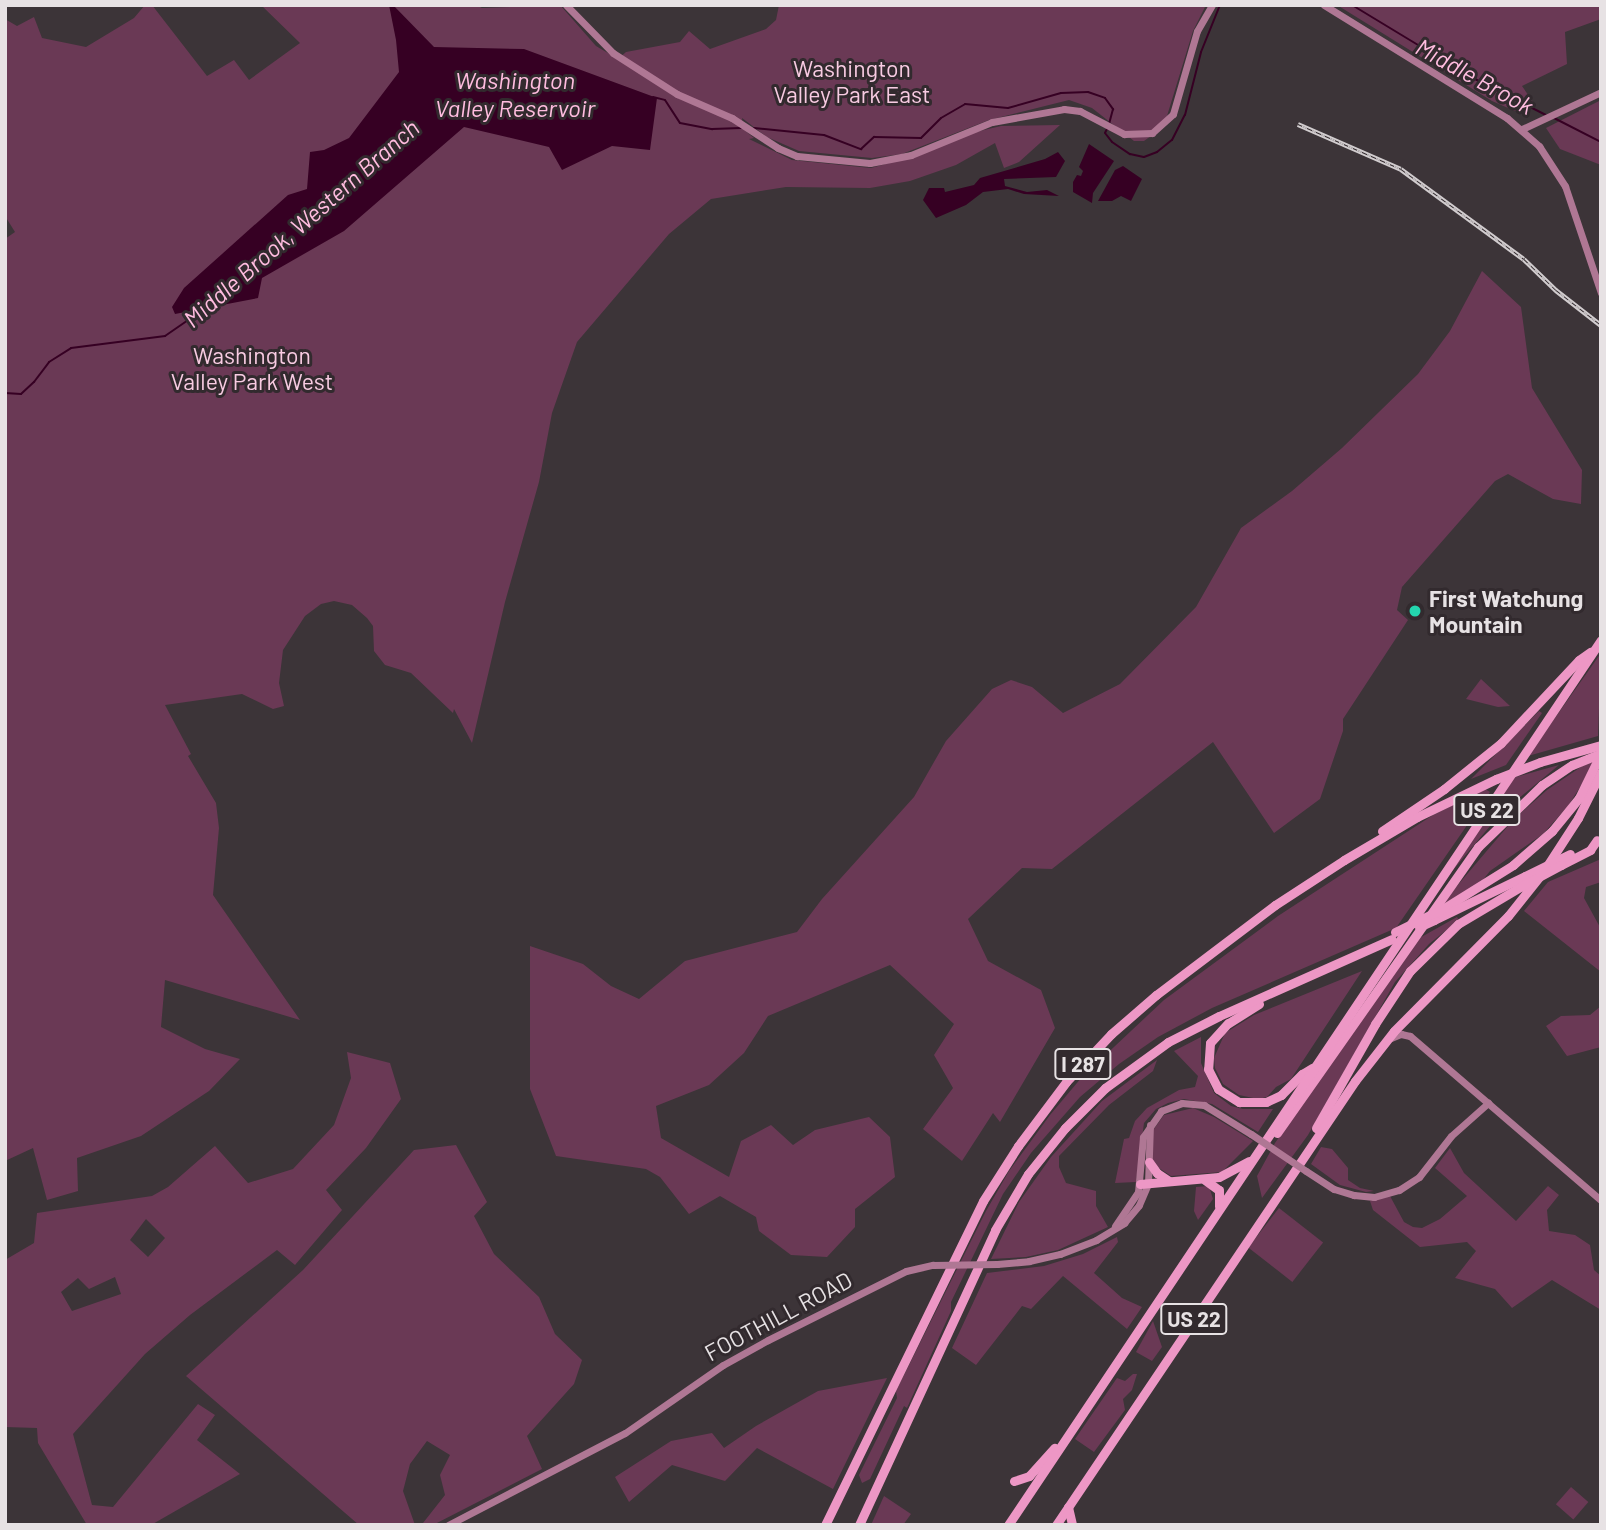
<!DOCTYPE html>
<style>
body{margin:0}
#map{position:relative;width:1606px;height:1530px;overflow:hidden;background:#3c3438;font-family:Barlow,sans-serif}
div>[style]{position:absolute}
.green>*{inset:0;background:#6a3955;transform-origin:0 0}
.water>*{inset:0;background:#360023}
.stream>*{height:2px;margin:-1px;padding:0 1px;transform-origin:1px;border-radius:1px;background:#360023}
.secondary>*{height:7px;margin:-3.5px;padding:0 3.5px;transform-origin:3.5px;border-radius:3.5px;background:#af7794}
.highway>*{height:9px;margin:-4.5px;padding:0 4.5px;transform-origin:4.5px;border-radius:4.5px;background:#ed97c5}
.rail>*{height:4.5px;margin-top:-2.25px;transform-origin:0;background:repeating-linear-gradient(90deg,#322a2e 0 5px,#d2cdcf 0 10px);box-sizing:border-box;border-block:2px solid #d2cdcf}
.secondary-bridge>*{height:7px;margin:-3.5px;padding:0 3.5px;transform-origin:3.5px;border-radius:3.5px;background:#af7794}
.highway-bridge>*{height:9px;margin:-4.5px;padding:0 4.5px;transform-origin:4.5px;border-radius:4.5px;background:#ed97c5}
.dots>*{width:19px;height:19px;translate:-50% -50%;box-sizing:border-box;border:4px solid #322a2e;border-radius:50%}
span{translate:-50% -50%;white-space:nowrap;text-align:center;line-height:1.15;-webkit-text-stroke:6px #322a2e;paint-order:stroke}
.shield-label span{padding:2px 5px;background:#322a2e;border:2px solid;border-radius:5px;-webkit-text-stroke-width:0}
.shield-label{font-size:21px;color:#e7e2e4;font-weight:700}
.park-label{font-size:23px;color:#f8cbe2}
.poi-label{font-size:23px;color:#e7e2e4;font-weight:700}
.left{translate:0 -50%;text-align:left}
.street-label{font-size:23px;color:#e7e2e4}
.water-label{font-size:24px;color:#ffbcdf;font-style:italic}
.frame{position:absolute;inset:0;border:7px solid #e7e2e4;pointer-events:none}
</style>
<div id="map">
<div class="green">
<div style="clip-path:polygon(145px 5px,152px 5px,207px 76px,234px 60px,249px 80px,300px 43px,261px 5px,476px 5px,482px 8px,560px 5px,596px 46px,618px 59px,626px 52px,680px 42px,689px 31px,710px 49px,766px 29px,776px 20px,779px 5px,1206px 5px,1193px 31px,1167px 116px,1155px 133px,1144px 141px,1134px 141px,1092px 108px,1069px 100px,989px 120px,902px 154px,872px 158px,799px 151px,767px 137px,742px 118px,743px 129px,754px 138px,749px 139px,792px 160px,871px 168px,918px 155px,967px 134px,1001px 126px,1060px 125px,1019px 162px,1004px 168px,995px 143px,956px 165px,910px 181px,870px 188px,786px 187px,711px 199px,669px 234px,577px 342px,552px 413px,539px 482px,505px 602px,472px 743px,454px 709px,453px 713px,411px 673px,385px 665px,374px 651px,373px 626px,367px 618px,352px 605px,334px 601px,321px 604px,305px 616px,283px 650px,279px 683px,284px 706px,273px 709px,242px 694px,165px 705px,191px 754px,188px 756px,216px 803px,219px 828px,213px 895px,300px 1020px,165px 980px,161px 1027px,205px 1049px,240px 1059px,209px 1091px,141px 1136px,77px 1158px,78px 1191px,47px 1200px,33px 1148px,5px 1161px,5px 239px,15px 232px,5px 216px,5px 19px,17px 26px,34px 17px,42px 38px,86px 47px,134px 18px)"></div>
<div style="clip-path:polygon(1337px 5px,1601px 5px,1601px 19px,1565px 32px,1567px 64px,1522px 86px,1535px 105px,1515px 111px,1492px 101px)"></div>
<div style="clip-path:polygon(1601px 100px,1601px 165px,1560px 149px,1546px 128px)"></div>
<div style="clip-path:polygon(1482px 271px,1521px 307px,1532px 388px,1582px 470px,1581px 504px,1553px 499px,1508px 474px,1495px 481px,1402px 587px,1397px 610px,1408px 620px,1343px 719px,1343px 731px,1320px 799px,1274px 833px,1213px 742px,1052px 869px,1022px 868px,968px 919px,988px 961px,1041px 990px,1055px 1028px,1000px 1122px,993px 1113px,962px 1161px,923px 1129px,953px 1088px,934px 1055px,954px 1024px,890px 965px,768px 1016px,744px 1053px,709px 1085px,656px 1106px,661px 1138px,729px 1177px,741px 1141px,771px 1125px,793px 1145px,815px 1130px,869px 1117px,890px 1137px,895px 1177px,855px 1209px,855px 1227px,827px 1257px,791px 1255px,759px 1231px,756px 1217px,720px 1196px,689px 1214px,660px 1177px,646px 1169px,556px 1156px,530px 1089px,530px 946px,583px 964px,611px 986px,639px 999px,685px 961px,797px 932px,822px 899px,914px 797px,946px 741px,992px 689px,1011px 680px,1032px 687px,1063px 713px,1120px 684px,1196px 607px,1241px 528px,1292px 491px,1342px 448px,1418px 374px,1450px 331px)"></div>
<div style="clip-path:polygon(1601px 653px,1598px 736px,1528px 756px)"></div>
<div style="clip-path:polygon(1481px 679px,1510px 706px,1498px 707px,1466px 699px)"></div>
<div style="clip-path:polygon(1539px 711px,1542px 713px,1506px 765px,1471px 779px)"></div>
<div style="clip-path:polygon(1591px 760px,1594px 761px,1589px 773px,1568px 806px,1543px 834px,1490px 871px,1482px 881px,1440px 906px,1513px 820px,1547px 790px)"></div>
<div style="clip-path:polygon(1559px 765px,1501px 813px,1448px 876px,1512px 778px)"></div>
<div style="clip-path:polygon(1485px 789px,1490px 792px,1396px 928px,1212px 1008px,1158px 1037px,1119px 1064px,1080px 1097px,1031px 1153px,1003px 1194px,951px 1302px,951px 1311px,907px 1408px,904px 1406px,870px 1479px,862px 1483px,859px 1475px,897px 1398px,896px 1391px,986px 1211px,1009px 1171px,1050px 1115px,1082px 1077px,1164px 1000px,1278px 916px,1433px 815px)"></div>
<div style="clip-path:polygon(1601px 859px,1601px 882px,1586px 887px,1584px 898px,1601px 929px,1601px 972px,1524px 911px,1548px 882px)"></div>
<div style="clip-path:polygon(1457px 917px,1459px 920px,1429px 944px,1395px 982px,1308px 1135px,1262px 1198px,1257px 1176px,1275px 1143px,1416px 940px)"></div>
<div style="clip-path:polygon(1362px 971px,1291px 1079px,1276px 1087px,1267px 1097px,1258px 1099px,1239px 1095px,1223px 1084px,1215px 1068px,1214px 1058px,1225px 1033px,1254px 1015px)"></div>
<div style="clip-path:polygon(1601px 1006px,1601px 1047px,1567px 1056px,1546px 1026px,1561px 1016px,1590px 1015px)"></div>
<div style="clip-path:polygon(1201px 1037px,1201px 1063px,1214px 1093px,1231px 1106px,1243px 1109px,1273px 1109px,1258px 1132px,1212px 1104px,1184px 1099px,1168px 1103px,1156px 1109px,1144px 1123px,1136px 1182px,1115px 1183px,1124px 1139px,1129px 1138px,1135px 1121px,1147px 1108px,1179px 1090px,1195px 1087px,1198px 1076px,1174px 1051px)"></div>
<div style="clip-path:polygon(evenodd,347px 1052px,390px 1063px,401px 1099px,366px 1148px,326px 1190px,342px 1210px,295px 1265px,277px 1250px,190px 1315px,145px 1354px,73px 1434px,92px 1505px,113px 1507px,198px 1404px,215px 1415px,197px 1440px,240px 1474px,151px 1525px,87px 1525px,38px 1443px,37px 1428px,5px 1427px,5px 1260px,34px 1243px,37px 1213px,152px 1196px,168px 1187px,215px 1146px,248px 1183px,293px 1169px,334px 1125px,351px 1078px,347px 1052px,146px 1219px,165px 1238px,148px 1257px,130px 1240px,146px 1219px,347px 1052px,115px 1277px,121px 1294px,72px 1311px,61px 1292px,78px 1278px,89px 1289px,115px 1277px)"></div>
<div style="clip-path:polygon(1157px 1060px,1153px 1071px,1109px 1105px,1059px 1156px,1059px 1167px,1066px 1183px,1096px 1191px,1096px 1206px,1108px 1227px,1058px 1250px,1026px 1257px,991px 1259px,1019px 1202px,1051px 1157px,1102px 1101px)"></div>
<div style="clip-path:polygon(1193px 1108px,1214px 1117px,1253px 1141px,1222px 1172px,1171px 1176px,1156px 1166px,1151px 1159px,1151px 1133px,1164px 1115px)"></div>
<div style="clip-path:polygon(456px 1145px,487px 1202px,474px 1216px,494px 1254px,539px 1297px,555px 1334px,582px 1360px,574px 1384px,527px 1436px,542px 1469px,433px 1525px,425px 1525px,423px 1523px,445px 1495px,440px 1475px,450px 1455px,427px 1441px,410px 1464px,403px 1491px,415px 1525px,359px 1525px,186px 1376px,303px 1270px,414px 1150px)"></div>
<div style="clip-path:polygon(1321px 1147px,1332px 1149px,1348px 1168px,1348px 1180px,1360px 1188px,1374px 1191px,1366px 1192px,1340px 1185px,1311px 1164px)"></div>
<div style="clip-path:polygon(1450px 1148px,1464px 1173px,1516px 1221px,1548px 1186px,1559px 1195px,1547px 1210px,1549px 1231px,1575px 1235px,1590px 1245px,1594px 1270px,1601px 1276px,1601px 1310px,1552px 1280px,1512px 1308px,1495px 1289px,1455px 1278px,1476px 1251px,1467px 1242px,1420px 1247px,1373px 1210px,1370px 1201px,1390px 1196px,1404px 1222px,1413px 1227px,1422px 1228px,1440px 1219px,1467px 1196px,1435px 1168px)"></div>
<div style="clip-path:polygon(1209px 1186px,1213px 1199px,1198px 1220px,1194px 1211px,1196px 1187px)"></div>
<div style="left:1279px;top:1208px;width:56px;height:50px;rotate:38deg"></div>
<div style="clip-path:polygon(1117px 1237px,1118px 1242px,1094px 1273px,1122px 1298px,1142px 1307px,1127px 1329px,1063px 1276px,1031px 1309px,1022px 1306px,976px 1365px,952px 1348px,987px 1273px,1044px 1266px,1083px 1254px)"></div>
<div style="clip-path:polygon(1153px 1321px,1162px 1347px,1152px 1361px,1136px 1352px)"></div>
<div style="clip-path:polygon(1133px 1374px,1137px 1374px,1132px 1390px,1123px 1399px,1125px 1410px,1094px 1452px,1075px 1439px,1117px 1378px,1125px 1381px)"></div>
<div style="clip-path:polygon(887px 1378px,833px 1489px,757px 1448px,725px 1481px,672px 1465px,629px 1502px,615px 1477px,671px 1441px,712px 1433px,724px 1448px,756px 1426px,818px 1391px)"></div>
<div style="left:1571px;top:1487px;width:23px;height:23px;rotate:41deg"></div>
<div style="clip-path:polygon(884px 1496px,911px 1514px,903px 1525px,871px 1525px)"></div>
</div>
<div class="water">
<div style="clip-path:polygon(389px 5px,393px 5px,434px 47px,524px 49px,657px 98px,650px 150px,612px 146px,562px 170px,549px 147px,464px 127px,344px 231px,262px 278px,258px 298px,175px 314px,172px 307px,184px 288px,288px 195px,307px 189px,310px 152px,324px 150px,349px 138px,399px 72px,396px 40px)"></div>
<div style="clip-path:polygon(1089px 144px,1114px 161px,1093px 193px,1092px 203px,1073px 192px,1073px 182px,1077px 175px,1081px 176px,1083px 171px,1079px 167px)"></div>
<div style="clip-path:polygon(1058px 152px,1065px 161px,1056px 177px,1004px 179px,1005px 186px,1027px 192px,1047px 190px,1059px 196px,1024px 194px,1008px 189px,983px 192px,966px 205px,936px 218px,923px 200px,929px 188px,944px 188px,945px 192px,974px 185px,980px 178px,1045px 159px)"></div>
<div style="clip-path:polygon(1123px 166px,1142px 179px,1131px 201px,1121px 196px,1112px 201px,1098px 201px,1115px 170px)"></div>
</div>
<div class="stream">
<div style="left:1352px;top:5px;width:139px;rotate:31.2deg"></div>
<div style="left:1471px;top:77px;width:84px;rotate:26.9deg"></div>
<div style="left:653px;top:97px;width:12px;rotate:14deg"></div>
<div style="left:665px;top:100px;width:27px;rotate:57deg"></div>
<div style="left:680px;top:123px;width:33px;rotate:11deg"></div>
<div style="left:712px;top:129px;width:29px;rotate:-2deg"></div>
<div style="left:1554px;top:118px;width:53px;rotate:27.1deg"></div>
<div style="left:754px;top:128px;width:70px;rotate:5.7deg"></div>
<div style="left:824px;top:135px;width:40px;rotate:21deg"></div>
<div style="left:861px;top:149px;width:18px;rotate:-43deg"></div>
<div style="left:874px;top:137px;width:47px;rotate:1.2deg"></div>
<div style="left:921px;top:138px;width:28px;rotate:-45deg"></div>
<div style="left:941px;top:118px;width:28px;rotate:-30deg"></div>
<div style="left:965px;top:104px;width:43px;rotate:5.3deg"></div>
<div style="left:1008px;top:108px;width:55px;rotate:-15.8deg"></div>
<div style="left:1061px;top:93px;width:27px;rotate:-2deg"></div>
<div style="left:1088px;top:92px;width:18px;rotate:19deg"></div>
<div style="left:1105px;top:98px;width:14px;rotate:54deg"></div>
<div style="left:1113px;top:109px;width:16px;rotate:105deg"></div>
<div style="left:1107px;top:129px;width:4px;rotate:117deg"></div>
<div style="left:1105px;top:133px;width:11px;rotate:52deg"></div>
<div style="left:1112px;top:142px;width:22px;rotate:34deg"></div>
<div style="left:1130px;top:154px;width:14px;rotate:12deg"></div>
<div style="left:1144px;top:157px;width:14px;rotate:-21deg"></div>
<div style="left:1157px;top:152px;width:19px;rotate:-39deg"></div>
<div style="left:1172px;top:140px;width:28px;rotate:-63deg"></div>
<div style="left:1185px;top:115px;width:65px;rotate:-75.7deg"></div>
<div style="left:1201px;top:52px;width:51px;rotate:-68deg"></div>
<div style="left:5px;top:393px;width:16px;rotate:4deg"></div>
<div style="left:21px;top:394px;width:18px;rotate:-43deg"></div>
<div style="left:34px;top:382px;width:25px;rotate:-53deg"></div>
<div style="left:49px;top:362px;width:26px;rotate:-32deg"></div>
<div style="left:71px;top:348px;width:95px;rotate:-7.3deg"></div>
<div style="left:165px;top:336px;width:55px;rotate:-34.6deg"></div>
</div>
<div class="secondary">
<div style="left:566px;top:5px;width:67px;rotate:45.6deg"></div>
<div style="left:613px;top:53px;width:76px;rotate:32.6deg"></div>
<div style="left:677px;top:94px;width:60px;rotate:23.6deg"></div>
<div style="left:732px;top:118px;width:55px;rotate:33.1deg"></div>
<div style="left:778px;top:148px;width:21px;rotate:23deg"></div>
<div style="left:797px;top:156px;width:73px;rotate:5.5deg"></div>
<div style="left:870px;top:163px;width:42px;rotate:-11deg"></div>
<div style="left:911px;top:155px;width:87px;rotate:-22.2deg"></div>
<div style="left:992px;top:122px;width:73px;rotate:-10.2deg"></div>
<div style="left:1064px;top:109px;width:16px;rotate:7deg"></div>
<div style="left:1080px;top:111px;width:50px;rotate:27.6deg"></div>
<div style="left:1124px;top:134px;width:28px;rotate:-2deg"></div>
<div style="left:1152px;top:133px;width:28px;rotate:-42deg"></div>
<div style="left:1173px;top:114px;width:86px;rotate:-73.9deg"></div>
<div style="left:1197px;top:31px;width:30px;rotate:-60deg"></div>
<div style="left:1324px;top:5px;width:215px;rotate:31.7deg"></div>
<div style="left:1507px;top:118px;width:43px;rotate:41.2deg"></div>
<div style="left:1539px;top:146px;width:48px;rotate:57deg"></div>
<div style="left:1565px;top:186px;width:113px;rotate:71.4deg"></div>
<div style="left:1522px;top:129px;width:87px;rotate:-25.1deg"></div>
<div style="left:1391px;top:1038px;width:11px;rotate:-22deg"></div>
<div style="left:1401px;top:1034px;width:9px;rotate:13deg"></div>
<div style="left:1410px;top:1036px;width:252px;rotate:40.7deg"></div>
<div style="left:1306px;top:1171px;width:33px;rotate:33deg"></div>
<div style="left:1334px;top:1189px;width:21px;rotate:17deg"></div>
<div style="left:1354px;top:1195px;width:20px;rotate:6deg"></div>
<div style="left:1374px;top:1197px;width:26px;rotate:-16deg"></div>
<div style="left:1399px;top:1190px;width:24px;rotate:-33deg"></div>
<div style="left:1419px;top:1177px;width:52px;rotate:-52deg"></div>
<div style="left:1451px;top:1136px;width:50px;rotate:-41.7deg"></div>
<div style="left:1115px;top:1226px;width:41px;rotate:-55.9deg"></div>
<div style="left:1138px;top:1192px;width:55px;rotate:-84.8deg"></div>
<div style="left:1143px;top:1137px;width:32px;rotate:-55deg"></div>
<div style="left:1161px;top:1111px;width:22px;rotate:-21deg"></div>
<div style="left:1182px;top:1103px;width:22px;rotate:5deg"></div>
<div style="left:1204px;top:1105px;width:55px;rotate:31.7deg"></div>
<div style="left:997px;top:1264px;width:32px;rotate:-5deg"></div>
<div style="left:1029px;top:1261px;width:32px;rotate:-13deg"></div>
<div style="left:1060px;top:1254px;width:39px;rotate:-21deg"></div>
<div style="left:1096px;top:1240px;width:33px;rotate:-31deg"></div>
<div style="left:1124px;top:1223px;width:23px;rotate:-50deg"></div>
<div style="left:1139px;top:1205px;width:23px;rotate:-67deg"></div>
<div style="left:1148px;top:1184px;width:59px;rotate:-88.1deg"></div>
<div style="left:448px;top:1525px;width:199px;rotate:-27.5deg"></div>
<div style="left:625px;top:1433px;width:119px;rotate:-34.8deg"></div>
<div style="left:723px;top:1365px;width:51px;rotate:-29.1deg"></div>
<div style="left:768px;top:1340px;width:154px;rotate:-26.6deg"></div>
<div style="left:906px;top:1271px;width:28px;rotate:-13deg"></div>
</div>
<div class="highway">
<div style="left:1540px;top:762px;width:63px;rotate:-15.6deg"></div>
<div style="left:1382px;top:831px;width:75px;rotate:-34.1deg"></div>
<div style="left:1444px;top:789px;width:73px;rotate:-38.9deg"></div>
<div style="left:1501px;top:743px;width:114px;rotate:-46.8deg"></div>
<div style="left:1579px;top:660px;width:14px;rotate:-36deg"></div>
<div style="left:1561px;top:865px;width:33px;rotate:-27deg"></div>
<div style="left:1590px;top:850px;width:12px;rotate:-55deg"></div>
<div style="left:1547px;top:866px;width:57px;rotate:-57.1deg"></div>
<div style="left:1578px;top:818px;width:51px;rotate:-63.4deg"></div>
<div style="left:1444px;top:908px;width:81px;rotate:-31.9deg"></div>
<div style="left:1513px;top:865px;width:52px;rotate:-41.1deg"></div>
<div style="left:1552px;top:831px;width:43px;rotate:-50.7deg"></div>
<div style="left:1579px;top:798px;width:50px;rotate:-63.9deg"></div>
<div style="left:1434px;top:920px;width:101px;rotate:-25.8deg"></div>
<div style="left:1259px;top:1004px;width:36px;rotate:148deg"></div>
<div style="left:1228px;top:1023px;width:27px;rotate:132deg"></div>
<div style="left:1210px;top:1043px;width:26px;rotate:94deg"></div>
<div style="left:1208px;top:1069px;width:22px;rotate:63deg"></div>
<div style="left:1218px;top:1089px;width:25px;rotate:32deg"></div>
<div style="left:1239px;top:1102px;width:27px"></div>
<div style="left:1266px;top:1102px;width:17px;rotate:-25deg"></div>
<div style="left:1281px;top:1095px;width:30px;rotate:-45deg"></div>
<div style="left:1302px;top:1074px;width:12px;rotate:-31deg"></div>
<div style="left:1316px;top:1128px;width:120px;rotate:-60.4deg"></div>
<div style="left:1375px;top:1024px;width:64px;rotate:-56.6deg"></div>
<div style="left:1410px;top:971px;width:67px;rotate:-44.4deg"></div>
<div style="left:1458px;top:924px;width:72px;rotate:-30.8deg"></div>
<div style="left:1277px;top:1133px;width:350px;rotate:-54.9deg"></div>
<div style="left:1478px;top:847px;width:89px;rotate:-44.1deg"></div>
<div style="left:1542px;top:785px;width:36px;rotate:-34deg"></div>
<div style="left:1572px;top:765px;width:31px;rotate:-22deg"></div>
<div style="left:1149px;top:1162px;width:14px;rotate:54deg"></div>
<div style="left:1157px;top:1173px;width:14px;rotate:34deg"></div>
<div style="left:1205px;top:1180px;width:17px;rotate:36deg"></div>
<div style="left:1219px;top:1190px;width:16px;rotate:90deg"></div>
<div style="left:1140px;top:1184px;width:79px;rotate:-5.1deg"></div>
<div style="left:1219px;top:1177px;width:34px;rotate:-28deg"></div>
<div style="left:1014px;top:1481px;width:16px;rotate:-18deg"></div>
<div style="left:1029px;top:1476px;width:38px;rotate:-48deg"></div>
<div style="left:1068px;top:1507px;width:18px;rotate:77deg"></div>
<div style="left:825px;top:1525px;width:360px;rotate:-64deg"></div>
<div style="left:983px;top:1201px;width:65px;rotate:-57.5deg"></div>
<div style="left:1018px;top:1146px;width:80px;rotate:-53.1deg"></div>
<div style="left:1066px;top:1082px;width:66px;rotate:-46.8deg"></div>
<div style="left:1111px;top:1034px;width:60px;rotate:-40.9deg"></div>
<div style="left:1156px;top:995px;width:149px;rotate:-37.1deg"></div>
<div style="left:1275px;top:905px;width:82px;rotate:-33.1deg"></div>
<div style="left:1344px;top:860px;width:85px;rotate:-30.5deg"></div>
<div style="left:1417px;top:817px;width:88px;rotate:-25.7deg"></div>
<div style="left:859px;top:1525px;width:325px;rotate:-65.2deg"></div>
<div style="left:995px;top:1230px;width:65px;rotate:-59.5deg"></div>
<div style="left:1028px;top:1174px;width:59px;rotate:-51.2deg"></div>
<div style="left:1065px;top:1128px;width:57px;rotate:-45deg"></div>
<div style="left:1105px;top:1088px;width:78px;rotate:-36.1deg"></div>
<div style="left:1168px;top:1042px;width:57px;rotate:-27deg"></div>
<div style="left:1219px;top:1016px;width:189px;rotate:-24deg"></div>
<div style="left:1008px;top:1525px;width:1065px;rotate:-56.18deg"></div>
<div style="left:1056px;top:1525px;width:535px;rotate:-56.04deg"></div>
<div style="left:1355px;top:1081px;width:63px;rotate:-52deg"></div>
<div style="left:1394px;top:1031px;width:162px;rotate:-45.3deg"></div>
<div style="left:1508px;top:916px;width:50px;rotate:-51.5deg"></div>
</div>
<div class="rail">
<div style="left:1298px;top:124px;width:112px;rotate:23.6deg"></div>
<div style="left:1401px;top:169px;width:152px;rotate:36.2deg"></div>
<div style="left:1524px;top:259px;width:45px;rotate:44.1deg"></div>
<div style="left:1556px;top:290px;width:57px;rotate:37.9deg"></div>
</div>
<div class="secondary-bridge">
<div style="left:1251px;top:1134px;width:66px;rotate:33.9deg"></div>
<div style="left:933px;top:1265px;width:64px;rotate:-0.9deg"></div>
</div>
<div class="highway-bridge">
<div style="left:1496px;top:779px;width:47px;rotate:-21.1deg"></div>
<div style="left:1525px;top:876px;width:50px;rotate:-26.1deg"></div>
<div style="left:1520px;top:887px;width:47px;rotate:-28.2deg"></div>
<div style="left:1419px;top:927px;width:17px;rotate:-25deg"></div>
<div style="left:1395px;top:932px;width:55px;rotate:-26.1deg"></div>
</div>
<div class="dots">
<div style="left:1415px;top:611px;background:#24d5ae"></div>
</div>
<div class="shield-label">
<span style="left:1487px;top:810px">US 22</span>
<span style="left:1083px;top:1064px">I 287</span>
<span style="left:1194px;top:1319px">US 22</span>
</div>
<div class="park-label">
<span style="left:852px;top:81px">Washington<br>Valley Park East</span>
<span style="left:252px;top:368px">Washington<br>Valley Park West</span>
</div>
<div class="poi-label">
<span class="left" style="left:1429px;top:611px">First Watchung<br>Mountain</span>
</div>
<div class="street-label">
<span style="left:778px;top:1316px;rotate:-28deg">FOOTHILL ROAD</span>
</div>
<div class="water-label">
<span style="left:1475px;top:76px;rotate:29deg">Middle Brook</span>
<span style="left:515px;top:94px">Washington<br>Valley Reservoir</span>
<span style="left:301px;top:223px;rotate:-41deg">Middle Brook, Western Branch</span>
</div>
<div class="frame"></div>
</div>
